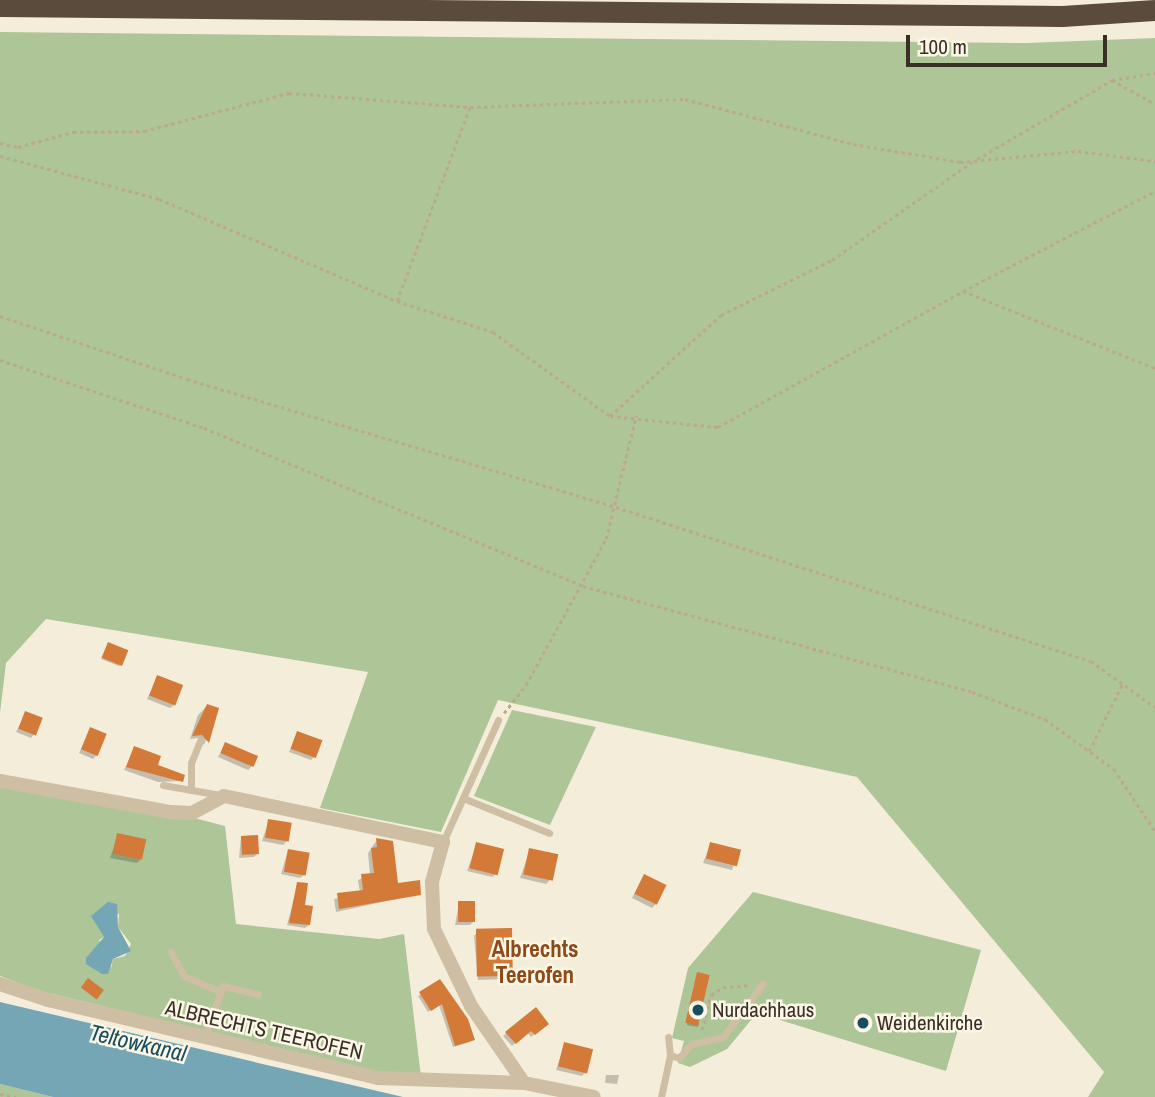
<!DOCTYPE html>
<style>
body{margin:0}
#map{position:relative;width:1155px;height:1097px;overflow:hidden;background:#f4edda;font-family:"Archivo Narrow",sans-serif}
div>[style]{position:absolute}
.green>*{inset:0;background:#aec598}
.water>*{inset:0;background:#75a6b5}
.shadow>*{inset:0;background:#0003}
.building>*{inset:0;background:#d37a39;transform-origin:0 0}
.path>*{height:2.5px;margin-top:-1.25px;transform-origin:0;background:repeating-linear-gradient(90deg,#baa98e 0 3.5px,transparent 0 7px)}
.service>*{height:7px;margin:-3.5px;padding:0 3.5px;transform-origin:3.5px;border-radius:3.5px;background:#cebfa4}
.minor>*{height:14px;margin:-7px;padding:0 7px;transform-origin:7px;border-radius:7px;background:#cebfa4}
.motorway>*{height:21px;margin:-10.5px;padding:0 10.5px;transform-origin:10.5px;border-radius:10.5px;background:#5a4b3d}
.dots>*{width:19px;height:19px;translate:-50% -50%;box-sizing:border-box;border:4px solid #fbf6e6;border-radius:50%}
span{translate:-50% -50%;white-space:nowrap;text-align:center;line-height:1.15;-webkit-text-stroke:5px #fbf6e6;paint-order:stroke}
.poi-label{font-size:21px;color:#382f26}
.left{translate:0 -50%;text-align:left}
.street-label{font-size:21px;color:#382f26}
.neighbourhood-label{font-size:23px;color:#904a17;font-weight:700}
.water-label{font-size:23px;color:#174d5e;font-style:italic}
.scale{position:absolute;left:906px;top:35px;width:201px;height:32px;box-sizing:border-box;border:4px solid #382f26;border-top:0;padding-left:9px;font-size:21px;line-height:24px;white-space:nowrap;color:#382f26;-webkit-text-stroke:5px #fbf6e6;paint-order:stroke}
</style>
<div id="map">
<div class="green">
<div style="clip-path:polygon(0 32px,1027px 43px,1155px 38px,1155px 1097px,1088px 1097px,1104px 1072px,857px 777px,498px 700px,441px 832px,320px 808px,368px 672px,46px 619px,6px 663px,0 713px)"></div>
<div style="clip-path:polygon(512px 710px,596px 727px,550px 825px,474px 796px)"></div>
<div style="clip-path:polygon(evenodd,0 781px,171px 812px,225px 826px,236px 924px,379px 939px,404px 934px,421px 1077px,380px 1073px,40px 991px,0 976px,0 781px,119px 914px,118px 927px,131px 944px,125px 956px,113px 959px,111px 968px,99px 940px,104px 937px,94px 919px,119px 914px)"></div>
<div style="clip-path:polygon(753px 892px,981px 950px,946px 1071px,757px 1013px,727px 1049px,690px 1067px,678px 1063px,684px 1041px,672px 1038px,688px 968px)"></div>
<div style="clip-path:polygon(0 1084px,53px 1097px,0 1097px)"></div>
</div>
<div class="water">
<div style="clip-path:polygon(108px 902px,117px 904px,118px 927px,131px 951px,113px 959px,108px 974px,102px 974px,86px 964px,86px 958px,104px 937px,91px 916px)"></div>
<div style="clip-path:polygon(0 1002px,403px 1097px,53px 1097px,0 1084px)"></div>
</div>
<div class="shadow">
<div style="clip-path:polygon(107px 645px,120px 665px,119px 666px,101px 659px)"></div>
<div style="clip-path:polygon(158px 677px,174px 705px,170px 708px,147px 699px)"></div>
<div style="clip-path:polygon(207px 706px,217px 709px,204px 745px,198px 738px,190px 739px,198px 715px)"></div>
<div style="clip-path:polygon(26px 713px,34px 734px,31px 738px,16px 732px)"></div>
<div style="clip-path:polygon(91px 729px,97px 755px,93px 759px,79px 753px)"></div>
<div style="clip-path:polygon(298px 733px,315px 756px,311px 760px,289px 752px)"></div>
<div style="clip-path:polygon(226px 744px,256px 757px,252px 766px,248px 770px,218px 757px)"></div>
<div style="clip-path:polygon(135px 748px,155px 766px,181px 781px,158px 782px,124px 770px)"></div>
<div style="clip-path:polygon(269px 820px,287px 841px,283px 845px,262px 841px)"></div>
<div style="clip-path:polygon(118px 835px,140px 860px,137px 863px,110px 858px)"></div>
<div style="clip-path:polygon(241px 837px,257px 854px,254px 857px,239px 858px)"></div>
<div style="clip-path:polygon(377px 840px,396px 885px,419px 894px,336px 912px,334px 899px,360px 893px,358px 880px,370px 875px,368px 853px)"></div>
<div style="clip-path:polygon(711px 843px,739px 851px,732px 870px,703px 863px)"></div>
<div style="clip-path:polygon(477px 844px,496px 874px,492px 877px,467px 871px)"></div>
<div style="clip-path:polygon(288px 850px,304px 875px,300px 878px,281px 874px)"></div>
<div style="clip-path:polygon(530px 850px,550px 880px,546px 884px,520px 878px)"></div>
<div style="clip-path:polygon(644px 876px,656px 904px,652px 908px,632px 898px)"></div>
<div style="clip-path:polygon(298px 884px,309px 925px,305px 928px,287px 925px)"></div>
<div style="clip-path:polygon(459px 903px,473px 922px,470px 925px,455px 925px)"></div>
<div style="clip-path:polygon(477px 932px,511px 975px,508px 979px,478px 980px,474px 936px)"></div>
<div style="clip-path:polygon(698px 974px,699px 1025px,697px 1027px,687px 1025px)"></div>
<div style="clip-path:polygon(440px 982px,473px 1040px,470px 1042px,453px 1047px,439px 1005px,428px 1012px,418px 996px)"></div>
<div style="clip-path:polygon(535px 1009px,544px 1027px,531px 1037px,527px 1032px,512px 1046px,503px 1036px)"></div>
<div style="clip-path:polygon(565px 1044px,586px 1072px,582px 1076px,556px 1070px)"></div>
<div style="clip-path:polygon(606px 1075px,619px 1075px,617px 1084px,605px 1083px)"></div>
</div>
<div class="building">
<div style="left:108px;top:642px;width:22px;height:17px;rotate:22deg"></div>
<div style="left:157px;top:675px;width:28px;height:22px;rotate:21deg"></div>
<div style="clip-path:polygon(207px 704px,219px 708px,209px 743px,202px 735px,192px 736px)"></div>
<div style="left:25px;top:711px;width:19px;height:19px;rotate:21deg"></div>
<div style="left:90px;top:727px;width:18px;height:24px;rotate:22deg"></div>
<div style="left:297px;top:731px;width:27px;height:19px;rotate:20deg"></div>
<div style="left:225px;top:742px;width:36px;height:12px;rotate:23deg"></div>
<div style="clip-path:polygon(134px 746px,161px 756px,158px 765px,185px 775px,183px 782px,126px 767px)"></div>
<div style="left:268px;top:819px;width:24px;height:19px;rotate:9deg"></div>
<div style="left:117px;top:833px;width:30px;height:21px;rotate:12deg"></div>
<div style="left:258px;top:835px;width:19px;height:17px;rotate:87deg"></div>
<div style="clip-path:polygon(376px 838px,393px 841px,398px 883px,420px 880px,421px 895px,339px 909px,337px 893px,363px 890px,361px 874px,374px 873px,371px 848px,377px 847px)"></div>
<div style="left:476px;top:842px;width:29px;height:27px;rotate:14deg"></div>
<div style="left:710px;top:842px;width:32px;height:17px;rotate:14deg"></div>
<div style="left:529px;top:848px;width:30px;height:27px;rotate:12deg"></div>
<div style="left:288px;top:849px;width:22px;height:23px;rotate:10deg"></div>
<div style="left:644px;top:874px;width:25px;height:22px;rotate:26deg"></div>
<div style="clip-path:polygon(297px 882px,308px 883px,305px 905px,313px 906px,310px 925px,289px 923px)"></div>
<div style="left:458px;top:901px;width:17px;height:21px"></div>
<div style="left:512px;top:928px;width:48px;height:36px;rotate:89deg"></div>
<div style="left:697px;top:972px;width:13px;height:52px;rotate:13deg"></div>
<div style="left:88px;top:978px;width:20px;height:12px;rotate:37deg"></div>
<div style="clip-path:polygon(440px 979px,468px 1019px,475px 1040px,455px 1046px,442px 1004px,431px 1011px,419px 992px)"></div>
<div style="clip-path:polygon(536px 1007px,549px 1024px,535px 1035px,531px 1031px,516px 1044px,505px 1032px)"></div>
<div style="left:564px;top:1042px;width:30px;height:25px;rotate:14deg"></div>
</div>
<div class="path">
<div style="left:1112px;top:80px;width:49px;rotate:29.2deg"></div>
<div style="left:0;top:143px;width:18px;rotate:13deg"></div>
<div style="left:18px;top:147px;width:57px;rotate:-15.3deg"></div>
<div style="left:73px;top:132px;width:71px;rotate:-0.8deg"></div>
<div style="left:144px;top:131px;width:150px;rotate:-14.7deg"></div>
<div style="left:289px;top:93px;width:182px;rotate:4.4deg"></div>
<div style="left:470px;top:107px;width:215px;rotate:-2.1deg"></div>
<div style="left:685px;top:99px;width:174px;rotate:15deg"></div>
<div style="left:853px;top:144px;width:109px;rotate:9.5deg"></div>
<div style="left:960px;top:162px;width:119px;rotate:-5.3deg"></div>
<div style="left:1078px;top:151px;width:78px;rotate:7.4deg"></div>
<div style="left:0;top:156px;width:165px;rotate:15.1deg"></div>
<div style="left:159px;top:199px;width:259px;rotate:23.2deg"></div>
<div style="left:397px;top:301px;width:101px;rotate:17.9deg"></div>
<div style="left:493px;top:332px;width:144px;rotate:35.7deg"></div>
<div style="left:610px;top:416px;width:109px;rotate:5.8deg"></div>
<div style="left:718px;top:427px;width:280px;rotate:-29deg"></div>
<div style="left:963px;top:291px;width:207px;rotate:21.9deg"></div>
<div style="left:977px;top:159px;width:156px;rotate:-30.3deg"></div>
<div style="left:1112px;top:80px;width:44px;rotate:-9.2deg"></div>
<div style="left:963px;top:291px;width:216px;rotate:-27.5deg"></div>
<div style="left:397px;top:301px;width:207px;rotate:-69.4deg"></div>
<div style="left:0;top:316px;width:197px;rotate:18.6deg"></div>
<div style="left:187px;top:379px;width:448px;rotate:16.6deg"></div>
<div style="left:616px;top:507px;width:499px;rotate:18deg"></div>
<div style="left:1091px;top:661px;width:79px;rotate:35.7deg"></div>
<div style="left:0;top:360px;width:215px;rotate:18.4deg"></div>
<div style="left:204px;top:428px;width:411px;rotate:22.6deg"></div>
<div style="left:583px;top:586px;width:403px;rotate:15.2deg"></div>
<div style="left:972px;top:692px;width:78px;rotate:20.3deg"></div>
<div style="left:1045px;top:719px;width:85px;rotate:35.9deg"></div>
<div style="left:1114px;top:769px;width:74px;rotate:56.5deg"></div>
<div style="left:610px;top:416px;width:150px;rotate:-42.3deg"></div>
<div style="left:721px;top:315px;width:124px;rotate:-26.4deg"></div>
<div style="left:832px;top:260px;width:171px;rotate:-35deg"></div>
<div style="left:504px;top:713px;width:36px;rotate:-52deg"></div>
<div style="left:526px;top:685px;width:166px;rotate:-61.3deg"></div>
<div style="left:606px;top:539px;width:127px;rotate:-76.3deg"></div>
<div style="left:1089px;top:751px;width:74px;rotate:-63.4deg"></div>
<div style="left:702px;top:1030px;width:36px;rotate:-76deg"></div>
<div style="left:711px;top:995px;width:14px;rotate:-34deg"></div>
<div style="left:723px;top:987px;width:26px;rotate:-4deg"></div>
<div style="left:0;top:1094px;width:16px;rotate:11deg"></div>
</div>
<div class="service">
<div style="left:163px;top:785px;width:58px;rotate:10deg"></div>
<div style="left:191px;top:790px;width:27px;rotate:-90deg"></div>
<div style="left:191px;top:763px;width:24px;rotate:-68deg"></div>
<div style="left:463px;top:798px;width:93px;rotate:22.1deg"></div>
<div style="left:443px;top:842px;width:134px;rotate:-65.7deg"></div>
<div style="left:171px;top:952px;width:27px;rotate:62deg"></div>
<div style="left:184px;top:976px;width:40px;rotate:23.4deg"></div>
<div style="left:204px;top:1037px;width:54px;rotate:-69.6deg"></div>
<div style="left:223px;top:986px;width:36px;rotate:13deg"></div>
<div style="left:670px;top:1055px;width:9px;rotate:18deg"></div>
<div style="left:679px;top:1058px;width:18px;rotate:-49deg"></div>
<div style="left:691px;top:1044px;width:33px;rotate:-12deg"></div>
<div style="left:723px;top:1037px;width:67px;rotate:-53.5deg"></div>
<div style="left:661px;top:1097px;width:43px;rotate:-77.9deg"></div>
<div style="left:670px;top:1055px;width:18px;rotate:-96deg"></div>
</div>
<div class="minor">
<div style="left:0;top:781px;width:174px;rotate:10.3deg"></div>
<div style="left:171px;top:812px;width:21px;rotate:3deg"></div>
<div style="left:192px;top:813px;width:36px;rotate:-28deg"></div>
<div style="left:224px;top:796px;width:224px;rotate:11.9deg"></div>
<div style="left:443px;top:842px;width:41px;rotate:105.4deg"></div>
<div style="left:432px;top:882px;width:47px;rotate:87.6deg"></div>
<div style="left:434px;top:929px;width:85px;rotate:64.3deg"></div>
<div style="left:471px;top:1006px;width:93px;rotate:55.5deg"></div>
<div style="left:0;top:984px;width:51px;rotate:18.4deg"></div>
<div style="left:48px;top:1000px;width:339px;rotate:13.3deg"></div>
<div style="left:378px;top:1078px;width:146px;rotate:2deg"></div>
<div style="left:524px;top:1083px;width:71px;rotate:11.3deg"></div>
</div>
<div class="motorway">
<div style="left:0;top:6px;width:1062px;rotate:0.54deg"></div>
<div style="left:1062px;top:16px;width:93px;rotate:-3.7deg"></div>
</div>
<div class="dots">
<div style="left:698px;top:1010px;background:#174d5e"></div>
<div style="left:863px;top:1023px;background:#174d5e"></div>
</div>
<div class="poi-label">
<span class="left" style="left:712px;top:1010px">Nurdachhaus</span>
<span class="left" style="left:877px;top:1023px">Weidenkirche</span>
</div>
<div class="street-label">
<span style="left:264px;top:1030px;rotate:13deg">ALBRECHTS TEEROFEN</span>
</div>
<div class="neighbourhood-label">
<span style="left:535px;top:962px">Albrechts<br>Teerofen</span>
</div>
<div class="water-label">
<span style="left:138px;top:1043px;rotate:13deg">Teltowkanal</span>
</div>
<div class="scale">100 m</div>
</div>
